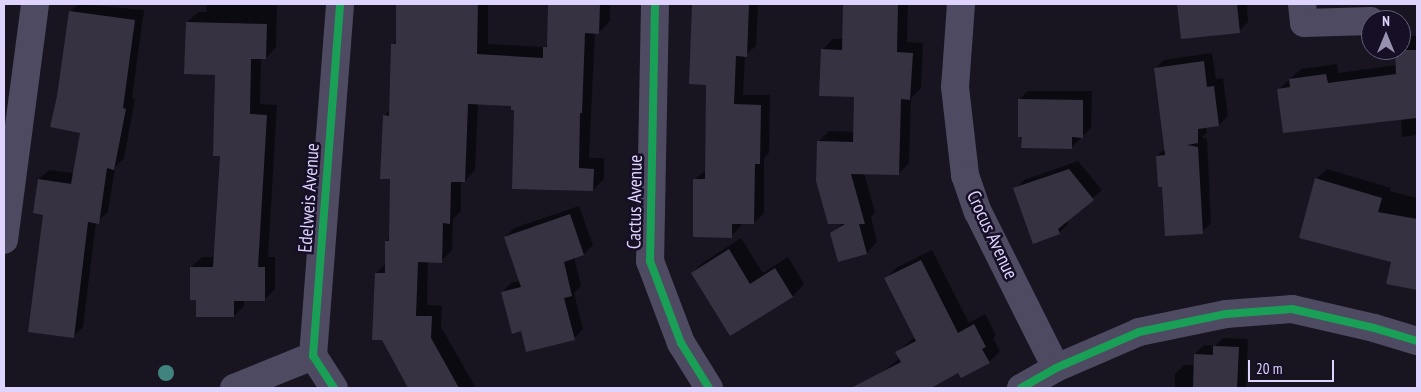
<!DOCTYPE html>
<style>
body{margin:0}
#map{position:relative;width:1421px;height:392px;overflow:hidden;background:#181420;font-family:"PT Sans Narrow",sans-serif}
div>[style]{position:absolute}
.shadow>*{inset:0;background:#0007}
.building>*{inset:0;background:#373242}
.minor>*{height:28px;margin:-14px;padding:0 14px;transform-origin:14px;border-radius:14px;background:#4e4a61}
.cycleway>*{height:8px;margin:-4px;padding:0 4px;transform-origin:4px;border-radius:4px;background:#1a9f57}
.trees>*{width:16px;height:16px;margin:-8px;border-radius:50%;background:#40837f}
span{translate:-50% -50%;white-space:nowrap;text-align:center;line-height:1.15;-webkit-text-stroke:5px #160f25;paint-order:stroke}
.street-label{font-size:19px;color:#ded4fe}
.frame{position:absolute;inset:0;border:5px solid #ded4fe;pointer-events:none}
.north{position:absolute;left:1361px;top:10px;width:50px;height:50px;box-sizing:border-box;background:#160f25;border:1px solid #665e7c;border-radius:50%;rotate:0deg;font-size:14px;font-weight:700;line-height:20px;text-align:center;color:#ded4fe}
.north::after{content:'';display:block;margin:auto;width:18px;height:22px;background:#9991b0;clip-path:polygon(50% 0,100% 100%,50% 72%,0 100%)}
.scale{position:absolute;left:1248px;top:360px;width:86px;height:22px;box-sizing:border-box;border:2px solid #ded4fe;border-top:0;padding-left:6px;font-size:15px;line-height:18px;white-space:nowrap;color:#ded4fe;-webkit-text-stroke:4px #160f25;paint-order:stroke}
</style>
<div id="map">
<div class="shadow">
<div style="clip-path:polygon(78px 4px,144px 10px,132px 98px,135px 99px,124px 158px,115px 167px,108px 212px,96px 222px,83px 327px,73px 337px,45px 214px,39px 179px,49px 170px,74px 173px,81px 132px,58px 96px,70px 12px)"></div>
<div style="clip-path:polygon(207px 4px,277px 4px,276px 47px,266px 58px,261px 58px,260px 104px,277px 105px,268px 257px,275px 257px,275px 289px,264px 300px,244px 299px,244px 306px,234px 316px,191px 267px,202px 257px,215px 257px,222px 155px,216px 74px,187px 22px,198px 12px,206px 12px)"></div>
<div style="clip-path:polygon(398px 4px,488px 4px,488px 44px,545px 47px,549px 43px,549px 4px,610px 4px,610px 21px,599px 32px,595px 32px,589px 158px,604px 158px,604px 179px,593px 190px,512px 104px,478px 103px,475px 170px,465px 181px,461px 181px,461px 211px,453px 219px,452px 250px,441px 261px,428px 261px,427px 305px,442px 306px,441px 327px,476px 388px,409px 388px,382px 339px,376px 273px,386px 263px,386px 241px,390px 237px,391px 178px,384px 116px,391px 110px,393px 45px,397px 40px)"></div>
<div style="clip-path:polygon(695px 4px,772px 4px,758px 5px,756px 46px,745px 55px,743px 95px,770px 95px,769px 153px,764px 158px,764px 213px,754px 223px,741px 223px,741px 226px,731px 236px,695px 179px,706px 170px,707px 84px,691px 83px)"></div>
<div style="clip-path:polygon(844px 4px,908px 4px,907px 42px,923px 43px,921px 88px,911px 98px,909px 163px,898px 174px,864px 173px,875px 212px,871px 217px,877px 242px,867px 253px,839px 260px,832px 234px,843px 223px,818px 142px,829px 131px,854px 132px,856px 96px,823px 49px,833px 39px,844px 39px)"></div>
<div style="clip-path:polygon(1179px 4px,1247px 4px,1248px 22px,1239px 31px,1182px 38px)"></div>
<div style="clip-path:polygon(1406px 36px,1417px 36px,1417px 135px,1402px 137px,1401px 117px,1279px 89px,1301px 69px,1337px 64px,1338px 73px,1397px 65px,1396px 50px,1401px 50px,1401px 42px)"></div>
<div style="clip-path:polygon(1212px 53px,1216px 79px,1223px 78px,1228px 116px,1219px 125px,1206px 126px,1207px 133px,1202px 137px,1207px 139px,1211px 223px,1202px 232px,1157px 156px,1166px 148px,1155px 69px,1164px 60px)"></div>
<div style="clip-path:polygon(1028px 91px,1092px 91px,1091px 128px,1071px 148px,1023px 136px,1019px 100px)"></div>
<div style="clip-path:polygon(1078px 161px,1102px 190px,1067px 220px,1068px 224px,1059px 233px,1015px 189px,1024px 180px)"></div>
<div style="clip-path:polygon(1327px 169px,1391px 188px,1390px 191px,1417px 198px,1417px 289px,1388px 283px,1392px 261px,1316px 179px)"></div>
<div style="clip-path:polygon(579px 206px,593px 245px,584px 254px,574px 257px,581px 286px,574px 293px,583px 329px,574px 338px,522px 330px,502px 292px,511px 283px,520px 281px,505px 237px,514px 228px)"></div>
<div style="clip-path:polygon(741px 238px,763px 273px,788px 257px,804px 284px,793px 296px,730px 334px,692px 273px,704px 262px)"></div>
<div style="clip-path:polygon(932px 250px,969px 323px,985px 314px,996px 335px,993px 338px,1000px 351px,989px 362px,962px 376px,959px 371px,928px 388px,889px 388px,881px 373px,900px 358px,897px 352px,915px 337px,885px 279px,896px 268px)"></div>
<div style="clip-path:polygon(1223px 338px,1248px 339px,1246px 388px,1175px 388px,1175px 374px,1184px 365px,1195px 365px,1195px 354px,1204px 345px,1215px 346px)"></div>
</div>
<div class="building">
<div style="clip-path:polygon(396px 4px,478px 4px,477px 54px,543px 58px,543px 47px,547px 47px,548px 4px,600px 4px,599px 34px,585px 33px,582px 113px,580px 113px,579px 168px,594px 169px,593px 191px,512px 189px,514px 110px,511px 110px,511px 106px,468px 104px,465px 182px,451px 182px,450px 224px,443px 223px,442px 263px,418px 262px,416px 316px,432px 316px,431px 338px,459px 388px,408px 388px,382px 340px,372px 340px,375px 273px,385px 273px,385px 241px,389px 241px,390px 179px,380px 179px,383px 115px,389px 116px,391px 44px,396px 44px)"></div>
<div style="clip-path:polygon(692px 4px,749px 4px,747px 57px,736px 56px,734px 104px,761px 105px,760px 164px,755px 164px,754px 224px,732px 224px,732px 238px,693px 237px,693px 179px,705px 179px,706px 85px,689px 84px)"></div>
<div style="clip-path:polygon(843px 4px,898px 4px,897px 52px,913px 53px,910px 100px,901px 99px,899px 175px,851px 174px,865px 224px,859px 224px,867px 254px,838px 262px,830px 233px,845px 224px,828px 224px,816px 181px,817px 141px,853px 142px,854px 97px,819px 96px,821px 49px,842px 50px)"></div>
<div style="clip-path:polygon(1177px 4px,1237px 4px,1240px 33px,1181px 39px)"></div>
<div style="clip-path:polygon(69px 11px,135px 20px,123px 108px,126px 109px,114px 170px,107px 168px,99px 224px,88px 222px,74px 338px,28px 332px,43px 215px,33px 213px,38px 179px,71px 184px,80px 133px,50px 127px,57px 96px)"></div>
<div style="clip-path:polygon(186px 22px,267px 24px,266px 59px,251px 59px,250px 114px,267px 115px,258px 267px,265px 267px,265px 301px,234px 301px,234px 317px,196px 317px,196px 300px,190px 300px,190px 267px,213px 267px,220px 156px,213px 156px,215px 75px,184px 74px)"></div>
<div style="clip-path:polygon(1395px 50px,1417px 50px,1417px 118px,1283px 133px,1277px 89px,1290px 87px,1289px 79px,1326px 74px,1328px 83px,1396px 74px)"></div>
<div style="clip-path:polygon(1204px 61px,1207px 87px,1214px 86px,1219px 126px,1198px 129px,1198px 143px,1187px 145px,1198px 147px,1203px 234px,1165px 236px,1162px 187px,1158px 187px,1156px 156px,1165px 155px,1154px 68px)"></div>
<div style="clip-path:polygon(1018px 99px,1083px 100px,1083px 138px,1072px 137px,1072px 149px,1021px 148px,1022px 137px,1018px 137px)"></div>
<div style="clip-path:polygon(1069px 169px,1094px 200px,1058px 229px,1060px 234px,1033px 244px,1013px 188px)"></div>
<div style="clip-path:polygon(1315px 178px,1382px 198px,1378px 212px,1417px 219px,1417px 290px,1386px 284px,1391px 262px,1299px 238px)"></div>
<div style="clip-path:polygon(570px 214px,584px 255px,564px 262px,572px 296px,564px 298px,575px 340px,526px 352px,521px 331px,512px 334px,501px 292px,521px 287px,504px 237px)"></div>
<div style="clip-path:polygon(729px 249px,750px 284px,775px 268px,793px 297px,730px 336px,691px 273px)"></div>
<div style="clip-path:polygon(921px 260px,958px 333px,974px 324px,986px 347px,982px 349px,990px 363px,961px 378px,958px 373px,931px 388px,851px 388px,901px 362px,895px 352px,916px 341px,884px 278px)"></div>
<div style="clip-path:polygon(1213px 346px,1239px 347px,1237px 388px,1193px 388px,1194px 354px,1213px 355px)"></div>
</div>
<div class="minor">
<div style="left:655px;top:4px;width:257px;rotate:91.1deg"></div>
<div style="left:650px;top:261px;width:88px;rotate:69.3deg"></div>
<div style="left:681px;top:343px;width:53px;rotate:58.1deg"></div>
<div style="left:961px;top:4px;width:83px;rotate:94.1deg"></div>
<div style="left:955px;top:87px;width:89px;rotate:83.5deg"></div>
<div style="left:965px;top:175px;width:39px;rotate:71deg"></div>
<div style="left:978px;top:212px;width:174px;rotate:63.4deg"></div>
<div style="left:1302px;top:4px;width:19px;rotate:84deg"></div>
<div style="left:1304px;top:23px;width:67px;rotate:-1.7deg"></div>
<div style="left:4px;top:240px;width:238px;rotate:-82.5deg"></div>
<div style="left:234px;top:388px;width:85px;rotate:-22.1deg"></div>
<div style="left:334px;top:388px;width:38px;rotate:-123deg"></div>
<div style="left:313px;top:356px;width:353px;rotate:-85.6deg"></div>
<div style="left:1021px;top:388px;width:40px;rotate:-29.7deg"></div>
<div style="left:1056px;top:368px;width:90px;rotate:-23.4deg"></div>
<div style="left:1139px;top:332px;width:89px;rotate:-11.7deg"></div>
<div style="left:1226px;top:314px;width:66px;rotate:-4.3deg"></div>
<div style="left:1292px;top:309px;width:84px;rotate:13deg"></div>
<div style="left:1374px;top:328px;width:45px;rotate:16.8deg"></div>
</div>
<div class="cycleway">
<div style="left:655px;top:4px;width:257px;rotate:91.1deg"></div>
<div style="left:650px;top:261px;width:88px;rotate:69.3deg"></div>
<div style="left:681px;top:343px;width:53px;rotate:58.1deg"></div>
<div style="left:334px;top:388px;width:38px;rotate:-123deg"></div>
<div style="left:313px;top:356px;width:353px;rotate:-85.6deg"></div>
<div style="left:1021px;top:388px;width:40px;rotate:-29.7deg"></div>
<div style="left:1056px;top:368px;width:90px;rotate:-23.4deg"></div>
<div style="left:1139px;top:332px;width:89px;rotate:-11.7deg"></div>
<div style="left:1226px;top:314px;width:66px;rotate:-4.3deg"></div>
<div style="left:1292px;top:309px;width:84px;rotate:13deg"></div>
<div style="left:1374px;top:328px;width:45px;rotate:16.8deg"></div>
</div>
<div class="trees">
<div style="left:166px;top:373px"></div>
</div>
<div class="street-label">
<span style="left:309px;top:198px;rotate:-86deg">Edelweis Avenue</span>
<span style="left:635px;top:202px;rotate:-89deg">Cactus Avenue</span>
<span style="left:992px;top:235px;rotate:65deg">Crocus Avenue</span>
</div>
<div class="frame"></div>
<div class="north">N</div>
<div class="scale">20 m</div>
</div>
